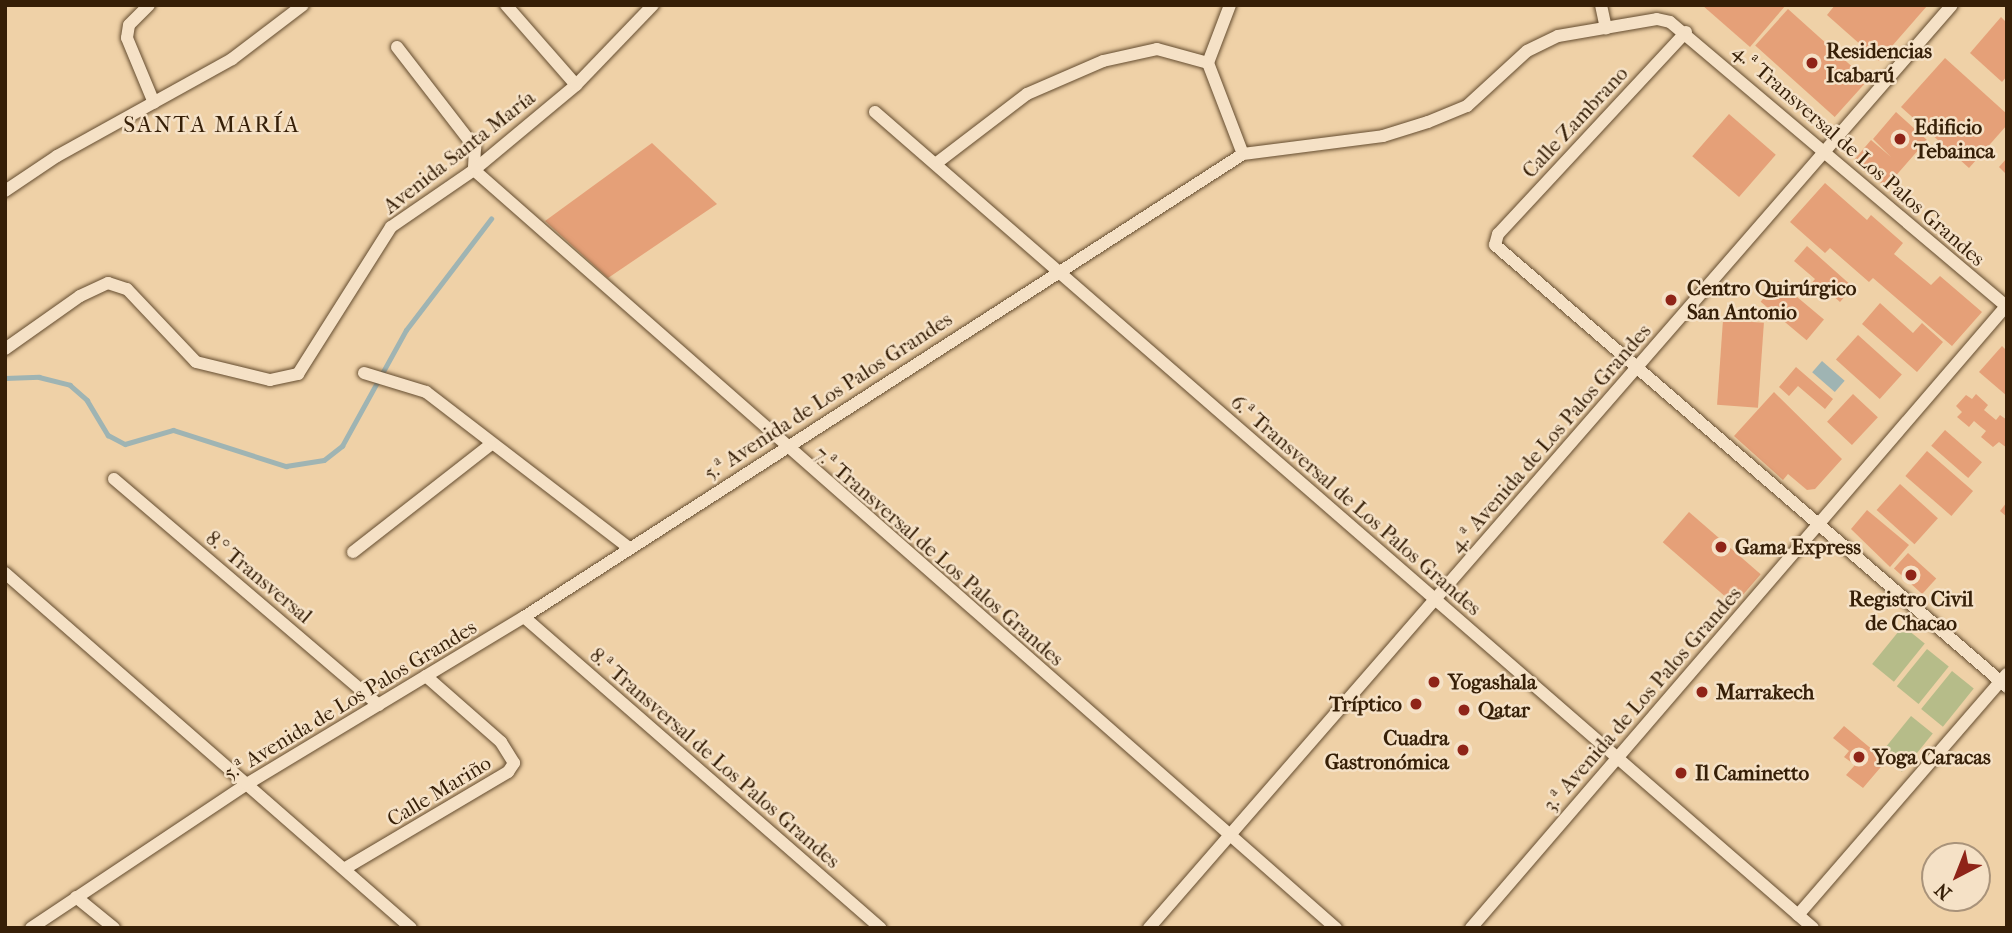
<!DOCTYPE html>
<meta charset="utf-8">
<style>
body{margin:0}
#map{position:relative;width:2012px;height:933px;overflow:hidden;background:#efd1a7;font-family:"IM FELL French Canon",serif}
div>[style]{position:absolute}
.green>*{inset:0;background:#b6bc89;transform-origin:0 0}
.water>*{inset:0;background:#9fb4b3;transform-origin:0 0}
.stream>*{height:4.5px;margin:-2.25px;padding:0 2.25px;transform-origin:2.25px;border-radius:2.25px;background:#9fb4b3}
.building>*{inset:0;background:#e5a078;transform-origin:0 0}
.roads{filter:drop-shadow(0 0 2px #644c2f) drop-shadow(0 0 2px #644c2f)}
.street>*{height:12px;margin:-6px;padding:0 6px;transform-origin:6px;border-radius:6px;background:#f5e1c6}
.dots>*{width:19px;height:19px;translate:-50% -50%;box-sizing:border-box;border:4px solid #f5e1c6;border-radius:50%}
span{translate:-50% -50%;white-space:nowrap;text-align:center;line-height:1.15;-webkit-text-stroke:5px #f5e1c6;paint-order:stroke}
.poi-label{font-size:21px;color:#361f07;font-weight:700}
.left{translate:0 -50%;text-align:left}
.right{translate:-100% -50%;text-align:right}
.street-label{font-size:21px;color:#361f07}
.neighbourhood-label{font-size:23px;color:#361f07;letter-spacing:2px}
.frame{position:absolute;inset:0;border:7px solid #361f07;pointer-events:none}
.north{position:absolute;left:1921px;top:842px;width:70px;height:70px;box-sizing:border-box;background:#f5e1c6;border:2px solid #a9937a;border-radius:50%;rotate:222deg;font-size:19px;font-weight:700;line-height:28px;text-align:center;color:#361f07}
.north::after{content:'';display:block;margin:auto;width:24px;height:32px;background:#8f2418;clip-path:polygon(50% 0,100% 100%,50% 72%,0 100%)}
</style>
<div id="map">
<div class="green">
<div style="left:1903px;top:626px;width:28px;height:49px;rotate:39deg"></div>
<div style="left:1927px;top:649px;width:28px;height:48px;rotate:39deg"></div>
<div style="left:1952px;top:671px;width:28px;height:49px;rotate:39deg"></div>
<div style="left:1911px;top:716px;width:28px;height:49px;rotate:39deg"></div>
</div>
<div class="water">
<div style="left:1822px;top:361px;width:30px;height:15px;rotate:41deg"></div>
</div>
<div class="stream">
<div style="left:5px;top:378px;width:34px;rotate:-2deg"></div>
<div style="left:39px;top:377px;width:32px;rotate:14deg"></div>
<div style="left:70px;top:385px;width:23px;rotate:41deg"></div>
<div style="left:87px;top:400px;width:41px;rotate:59deg"></div>
<div style="left:108px;top:435px;width:19px;rotate:28deg"></div>
<div style="left:125px;top:444px;width:50px;rotate:-16.3deg"></div>
<div style="left:173px;top:430px;width:119px;rotate:17.7deg"></div>
<div style="left:286px;top:466px;width:38px;rotate:-9deg"></div>
<div style="left:324px;top:460px;width:23px;rotate:-38deg"></div>
<div style="left:342px;top:446px;width:132px;rotate:-61.1deg"></div>
<div style="left:406px;top:330px;width:140px;rotate:-52.6deg"></div>
</div>
<div class="building">
<div style="clip-path:polygon(1702px 5px,1786px 5px,1750px 47px)"></div>
<div style="clip-path:polygon(1835px 5px,1925px 5px,1927px 6px,1879px 61px,1827px 15px)"></div>
<div style="left:1788px;top:9px;width:107px;height:49px;rotate:42deg"></div>
<div style="clip-path:polygon(2001px 17px,2007px 23px,2007px 76px,2002px 82px,1970px 53px)"></div>
<div style="clip-path:polygon(1945px 58px,2007px 114px,2007px 125px,1969px 168px,1901px 107px)"></div>
<div style="clip-path:polygon(1896px 112px,1927px 140px,1886px 187px,1854px 160px,1871px 140px,1891px 157px,1873px 139px)"></div>
<div style="left:1729px;top:114px;width:62px;height:56px;rotate:41deg"></div>
<div style="clip-path:polygon(652px 143px,717px 204px,608px 278px,545px 221px)"></div>
<div style="clip-path:polygon(2007px 158px,2007px 175px,1999px 167px)"></div>
<div style="clip-path:polygon(1825px 183px,1867px 220px,1871px 215px,1903px 243px,1894px 254px,1931px 285px,1940px 276px,1982px 312px,1952px 346px,1873px 278px,1869px 282px,1830px 248px,1825px 253px,1790px 222px)"></div>
<div style="clip-path:polygon(1807px 246px,1853px 287px,1840px 302px,1829px 292px,1824px 298px,1809px 286px,1815px 279px,1794px 261px)"></div>
<div style="left:1778px;top:281px;width:60px;height:27px;rotate:40deg"></div>
<div style="clip-path:polygon(1880px 303px,1913px 333px,1922px 323px,1943px 342px,1917px 372px,1862px 324px)"></div>
<div style="left:1723px;top:320px;width:41px;height:85px;rotate:4deg"></div>
<div style="left:1858px;top:335px;width:59px;height:33px;rotate:42deg"></div>
<div style="clip-path:polygon(2002px 346px,2007px 351px,2007px 396px,1979px 372px)"></div>
<div style="clip-path:polygon(1796px 367px,1833px 399px,1825px 409px,1798px 386px,1789px 396px,1779px 387px)"></div>
<div style="clip-path:polygon(1774px 392px,1842px 459px,1815px 489px,1807px 490px,1788px 474px,1783px 480px,1734px 436px)"></div>
<div style="left:1853px;top:394px;width:34px;height:38px;rotate:43deg"></div>
<div style="clip-path:polygon(1976px 394px,1988px 405px,1984px 410px,1996px 420px,2000px 415px,2007px 420px,2007px 448px,1999px 442px,1993px 447px,1981px 437px,1986px 431px,1981px 427px,1974px 421px,1969px 427px,1957px 417px,1962px 412px,1956px 406px,1966px 395px,1972px 399px)"></div>
<div style="left:1945px;top:430px;width:49px;height:21px;rotate:41deg"></div>
<div style="left:1927px;top:451px;width:61px;height:33px;rotate:41deg"></div>
<div style="left:1900px;top:484px;width:51px;height:35px;rotate:42deg"></div>
<div style="clip-path:polygon(2007px 502px,2007px 517px,2000px 511px)"></div>
<div style="clip-path:polygon(1867px 510px,1909px 545px,1890px 567px,1851px 529px)"></div>
<div style="left:1689px;top:512px;width:95px;height:40px;rotate:41deg"></div>
<div style="left:1908px;top:553px;width:38px;height:21px;rotate:42deg"></div>
<div style="clip-path:polygon(1844px 726px,1886px 761px,1863px 788px,1846px 775px,1855px 765px,1844px 757px,1849px 751px,1833px 738px)"></div>
</div>
<div class="roads">
<div class="street">
<div style="left:149px;top:5px;width:28px;rotate:135deg"></div>
<div style="left:129px;top:25px;width:13px;rotate:99deg"></div>
<div style="left:127px;top:38px;width:70px;rotate:67.4deg"></div>
<div style="left:506px;top:5px;width:106px;rotate:48.8deg"></div>
<div style="left:1230px;top:5px;width:62px;rotate:110.8deg"></div>
<div style="left:1208px;top:63px;width:97px;rotate:69deg"></div>
<div style="left:1601px;top:5px;width:24px;rotate:78deg"></div>
<div style="left:1686px;top:32px;width:276px;rotate:132.9deg"></div>
<div style="left:1498px;top:234px;width:11px;rotate:105deg"></div>
<div style="left:1495px;top:245px;width:676px;rotate:40.8deg"></div>
<div style="left:397px;top:47px;width:128px;rotate:52.3deg"></div>
<div style="left:475px;top:148px;width:22px;rotate:93deg"></div>
<div style="left:474px;top:170px;width:1148px;rotate:41.33deg"></div>
<div style="left:875px;top:112px;width:1243px;rotate:41.02deg"></div>
<div style="left:938px;top:162px;width:112px;rotate:-37.4deg"></div>
<div style="left:1027px;top:94px;width:83px;rotate:-23.5deg"></div>
<div style="left:1103px;top:61px;width:55px;rotate:-12.5deg"></div>
<div style="left:1157px;top:49px;width:53px;rotate:15.4deg"></div>
<div style="left:5px;top:191px;width:63px;rotate:-33.9deg"></div>
<div style="left:57px;top:156px;width:200px;rotate:-29deg"></div>
<div style="left:232px;top:59px;width:89px;rotate:-37.3deg"></div>
<div style="left:5px;top:349px;width:92px;rotate:-35.2deg"></div>
<div style="left:80px;top:296px;width:31px;rotate:-25deg"></div>
<div style="left:108px;top:283px;width:20px;rotate:18deg"></div>
<div style="left:127px;top:289px;width:100px;rotate:46.6deg"></div>
<div style="left:196px;top:362px;width:76px;rotate:13.7deg"></div>
<div style="left:270px;top:380px;width:29px;rotate:-12deg"></div>
<div style="left:298px;top:374px;width:174px;rotate:-57.7deg"></div>
<div style="left:391px;top:227px;width:101px;rotate:-34.5deg"></div>
<div style="left:474px;top:170px;width:133px;rotate:-39.8deg"></div>
<div style="left:576px;top:85px;width:111px;rotate:-46.1deg"></div>
<div style="left:364px;top:373px;width:65px;rotate:17deg"></div>
<div style="left:426px;top:392px;width:255px;rotate:37.5deg"></div>
<div style="left:114px;top:479px;width:348px;rotate:40.5deg"></div>
<div style="left:353px;top:552px;width:174px;rotate:-38deg"></div>
<div style="left:5px;top:573px;width:539px;rotate:41.17deg"></div>
<div style="left:524px;top:617px;width:473px;rotate:41.1deg"></div>
<div style="left:344px;top:869px;width:191px;rotate:-30.6deg"></div>
<div style="left:508px;top:772px;width:11px;rotate:-56deg"></div>
<div style="left:514px;top:763px;width:25px;rotate:-122deg"></div>
<div style="left:501px;top:742px;width:100px;rotate:-138.7deg"></div>
<div style="left:76px;top:897px;width:49px;rotate:39.2deg"></div>
<div style="left:1798px;top:915px;width:319px;rotate:-49.1deg"></div>
<div style="left:31px;top:928px;width:260px;rotate:-33.7deg"></div>
<div style="left:247px;top:784px;width:323px;rotate:-31.1deg"></div>
<div style="left:524px;top:617px;width:855px;rotate:-32.78deg"></div>
<div style="left:1243px;top:154px;width:141px;rotate:-7.3deg"></div>
<div style="left:1383px;top:136px;width:47px;rotate:-17.3deg"></div>
<div style="left:1428px;top:122px;width:42px;rotate:-22.3deg"></div>
<div style="left:1467px;top:106px;width:81px;rotate:-42.5deg"></div>
<div style="left:1527px;top:51px;width:34px;rotate:-26deg"></div>
<div style="left:1558px;top:36px;width:100px;rotate:-9.7deg"></div>
<div style="left:1657px;top:19px;width:13px;rotate:13deg"></div>
<div style="left:1670px;top:22px;width:441px;rotate:40.2deg"></div>
<div style="left:1149px;top:928px;width:1223px;rotate:-48.98deg"></div>
<div style="left:1471px;top:928px;width:822px;rotate:-49.29deg"></div>
</div>
</div>
<div class="dots">
<div style="left:1812px;top:63px;background:#8f2418"></div>
<div style="left:1900px;top:139px;background:#8f2418"></div>
<div style="left:1671px;top:300px;background:#8f2418"></div>
<div style="left:1721px;top:547px;background:#8f2418"></div>
<div style="left:1911px;top:575px;background:#8f2418"></div>
<div style="left:1434px;top:682px;background:#8f2418"></div>
<div style="left:1702px;top:692px;background:#8f2418"></div>
<div style="left:1416px;top:704px;background:#8f2418"></div>
<div style="left:1464px;top:710px;background:#8f2418"></div>
<div style="left:1463px;top:750px;background:#8f2418"></div>
<div style="left:1859px;top:757px;background:#8f2418"></div>
<div style="left:1681px;top:773px;background:#8f2418"></div>
</div>
<div class="poi-label">
<span class="left" style="left:1826px;top:63px">Residencias<br>Icabarú</span>
<span class="left" style="left:1914px;top:139px">Edificio<br>Tebainca</span>
<span class="left" style="left:1687px;top:300px">Centro Quirúrgico<br>San Antonio</span>
<span class="left" style="left:1735px;top:547px">Gama Express</span>
<span style="left:1911px;top:611px">Registro Civil<br>de Chacao</span>
<span class="left" style="left:1448px;top:682px">Yogashala</span>
<span class="left" style="left:1716px;top:692px">Marrakech</span>
<span class="right" style="left:1402px;top:704px">Tríptico</span>
<span class="left" style="left:1478px;top:710px">Qatar</span>
<span class="right" style="left:1449px;top:750px">Cuadra<br>Gastronómica</span>
<span class="left" style="left:1873px;top:757px">Yoga Caracas</span>
<span class="left" style="left:1695px;top:773px">Il Caminetto</span>
</div>
<div class="street-label">
<span style="left:1575px;top:122px;rotate:-47deg">Calle Zambrano</span>
<span style="left:459px;top:152px;rotate:-38deg">Avenida Santa María</span>
<span style="left:1859px;top:155px;rotate:41deg">4.ª Transversal de Los Palos Grandes</span>
<span style="left:828px;top:396px;rotate:-33deg">5.ª Avenida de Los Palos Grandes</span>
<span style="left:1550px;top:438px;rotate:-49deg">4.ª Avenida de Los Palos Grandes</span>
<span style="left:1356px;top:505px;rotate:41deg">6.ª Transversal de Los Palos Grandes</span>
<span style="left:939px;top:556px;rotate:41deg">7.ª Transversal de Los Palos Grandes</span>
<span style="left:259px;top:577px;rotate:40deg">8.° Transversal</span>
<span style="left:1642px;top:699px;rotate:-49deg">3.ª Avenida de Los Palos Grandes</span>
<span style="left:350px;top:700px;rotate:-31deg">5.ª Avenida de Los Palos Grandes</span>
<span style="left:715px;top:758px;rotate:41deg">8.ª Transversal de Los Palos Grandes</span>
<span style="left:439px;top:791px;rotate:-31deg">Calle Mariño</span>
</div>
<div class="neighbourhood-label">
<span style="left:212px;top:125px">SANTA MARÍA</span>
</div>
<div class="frame"></div>
<div class="north">N</div>
</div>
